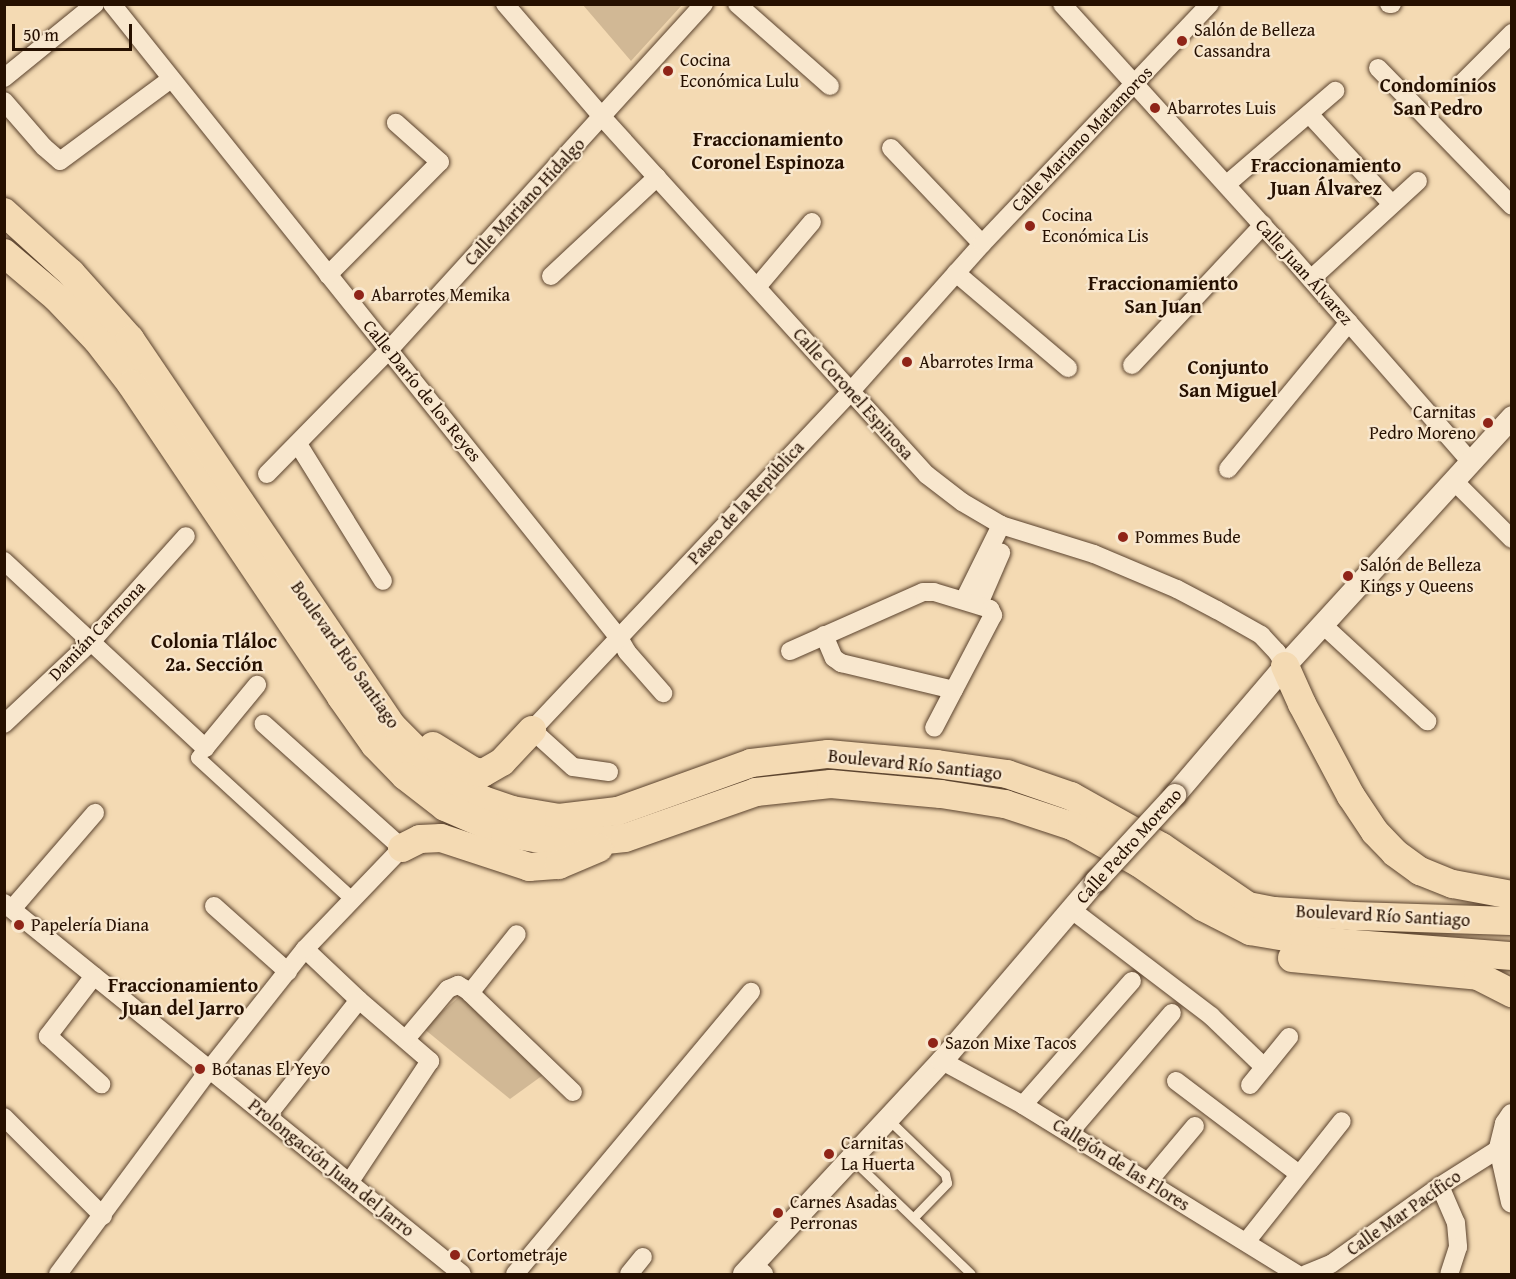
<!DOCTYPE html>
<meta charset="utf-8">
<style>
body{margin:0}
#map{position:relative;width:1516px;height:1279px;overflow:hidden;background:#f4dab3;font-family:"Gentium Book Plus",serif}
div>[style]{position:absolute}
.green>*{inset:0;background:#d1b895}
.roads{filter:drop-shadow(0 0 2px #5a422d) drop-shadow(0 0 2px #5a422d)}
.service>*{height:9px;margin:-4.5px;padding:0 4.5px;transform-origin:4.5px;border-radius:4.5px;background:#f8e7ce}
.pedestrian>*{height:14px;margin:-7px;padding:0 7px;transform-origin:7px;border-radius:7px;background:#f8e7ce}
.minor>*{height:18px;margin:-9px;padding:0 9px;transform-origin:9px;border-radius:9px;background:#f8e7ce}
.tertiary>*{height:22px;margin:-11px;padding:0 11px;transform-origin:11px;border-radius:11px;background:#f8e7ce}
.primary>*{height:28px;margin:-14px;padding:0 14px;transform-origin:14px;border-radius:14px;background:#f4dab3}
.bridges{filter:drop-shadow(0 0 2px #5a422d) drop-shadow(0 0 2px #5a422d)}
.tertiary-bridge>*{height:22px;margin:-11px;padding:0 11px;transform-origin:11px;border-radius:11px;background:#f8e7ce}
.dots>*{width:16px;height:16px;translate:-50% -50%;box-sizing:border-box;border:3px solid #f8e7ce;border-radius:50%}
span{translate:-50% -50%;white-space:nowrap;text-align:center;line-height:1.15;-webkit-text-stroke:4.5px #f8e7ce;paint-order:stroke}
.poi-label{font-size:18px;color:#261000}
.left{translate:0 -50%;text-align:left}
.right{translate:-100% -50%;text-align:right}
.street-label{font-size:18px;color:#261000}
.neighbourhood-label{font-size:20px;color:#261000;font-weight:700}
.frame{position:absolute;inset:0;border:6px solid #261000;pointer-events:none}
.scale{position:absolute;left:12px;top:24px;width:120px;height:27px;box-sizing:border-box;border:3px solid #261000;border-top:0;padding-left:8px;font-size:18px;line-height:21px;white-space:nowrap;color:#261000;-webkit-text-stroke:4px #f8e7ce;paint-order:stroke}
</style>
<div id="map">
<div class="green">
<div style="clip-path:polygon(583px 5px,682px 5px,631px 61px)"></div>
<div style="clip-path:polygon(467px 990px,550px 1070px,510px 1099px,423px 1028px)"></div>
</div>
<div class="roads">
<div class="service">
<div style="left:889px;top:1120px;width:78px;rotate:44deg"></div>
<div style="left:945px;top:1174px;width:9px;rotate:77deg"></div>
<div style="left:947px;top:1183px;width:47px;rotate:134.1deg"></div>
<div style="left:852px;top:1159px;width:165px;rotate:44deg"></div>
</div>
<div class="pedestrian">
<div style="left:205px;top:748px;width:12px;rotate:125deg"></div>
<div style="left:198px;top:758px;width:209px;rotate:42.5deg"></div>
</div>
<div class="minor">
<div style="left:112px;top:4px;width:812px;rotate:51.35deg"></div>
<div style="left:619px;top:638px;width:16px;rotate:60deg"></div>
<div style="left:627px;top:652px;width:55px;rotate:48.7deg"></div>
<div style="left:505px;top:4px;width:150px;rotate:49.3deg"></div>
<div style="left:603px;top:118px;width:482px;rotate:47.8deg"></div>
<div style="left:927px;top:475px;width:44px;rotate:37.6deg"></div>
<div style="left:962px;top:502px;width:45px;rotate:30.5deg"></div>
<div style="left:1001px;top:525px;width:97px;rotate:17.3deg"></div>
<div style="left:1094px;top:554px;width:90px;rotate:22.9deg"></div>
<div style="left:1177px;top:589px;width:45px;rotate:27.7deg"></div>
<div style="left:1217px;top:610px;width:51px;rotate:29.6deg"></div>
<div style="left:1261px;top:635px;width:23px;rotate:47deg"></div>
<div style="left:1277px;top:652px;width:16px;rotate:60deg"></div>
<div style="left:737px;top:4px;width:124px;rotate:41.4deg"></div>
<div style="left:1062px;top:4px;width:335px;rotate:47.8deg"></div>
<div style="left:1287px;top:252px;width:279px;rotate:48.8deg"></div>
<div style="left:1389px;top:4px;width:3px"></div>
<div style="left:1378px;top:68px;width:192px;rotate:45.8deg"></div>
<div style="left:4px;top:78px;width:117px;rotate:-39.1deg"></div>
<div style="left:1462px;top:83px;width:71px;rotate:-45deg"></div>
<div style="left:4px;top:101px;width:61px;rotate:49deg"></div>
<div style="left:44px;top:147px;width:21px;rotate:41deg"></div>
<div style="left:60px;top:161px;width:138px;rotate:-36.5deg"></div>
<div style="left:1310px;top:115px;width:120px;rotate:47.4deg"></div>
<div style="left:891px;top:148px;width:132px;rotate:46.5deg"></div>
<div style="left:1227px;top:184px;width:143px;rotate:-40.7deg"></div>
<div style="left:956px;top:273px;width:147px;rotate:40.3deg"></div>
<div style="left:328px;top:275px;width:159px;rotate:-45.3deg"></div>
<div style="left:440px;top:162px;width:59px;rotate:-138.4deg"></div>
<div style="left:551px;top:276px;width:145px;rotate:-43deg"></div>
<div style="left:1311px;top:279px;width:145px;rotate:-42.5deg"></div>
<div style="left:757px;top:287px;width:85px;rotate:-49.8deg"></div>
<div style="left:1132px;top:365px;width:192px;rotate:-46.9deg"></div>
<div style="left:298px;top:444px;width:161px;rotate:58.2deg"></div>
<div style="left:1228px;top:469px;width:190px;rotate:-50.5deg"></div>
<div style="left:267px;top:474px;width:174px;rotate:-45.5deg"></div>
<div style="left:389px;top:350px;width:468px;rotate:-47.7deg"></div>
<div style="left:1454px;top:481px;width:82px;rotate:45deg"></div>
<div style="left:4px;top:561px;width:275px;rotate:42.9deg"></div>
<div style="left:205px;top:748px;width:82px;rotate:-50.5deg"></div>
<div style="left:964px;top:600px;width:84px;rotate:-63.7deg"></div>
<div style="left:979px;top:604px;width:56px;rotate:-66.7deg"></div>
<div style="left:1323px;top:625px;width:142px;rotate:42.7deg"></div>
<div style="left:824px;top:635px;width:25px;rotate:67deg"></div>
<div style="left:834px;top:658px;width:9px;rotate:36deg"></div>
<div style="left:841px;top:663px;width:116px;rotate:13.4deg"></div>
<div style="left:790px;top:651px;width:145px;rotate:-23.9deg"></div>
<div style="left:923px;top:592px;width:11px"></div>
<div style="left:934px;top:592px;width:59px;rotate:16.9deg"></div>
<div style="left:990px;top:609px;width:7px;rotate:63deg"></div>
<div style="left:993px;top:615px;width:127px;rotate:117.6deg"></div>
<div style="left:4px;top:724px;width:120px;rotate:-43.3deg"></div>
<div style="left:91px;top:642px;width:142px;rotate:-48.1deg"></div>
<div style="left:609px;top:772px;width:36px;rotate:-172deg"></div>
<div style="left:573px;top:767px;width:55px;rotate:-137.9deg"></div>
<div style="left:532px;top:730px;width:465px;rotate:-46.7deg"></div>
<div style="left:851px;top:391px;width:197px;rotate:-48.3deg"></div>
<div style="left:982px;top:244px;width:331px;rotate:-46.5deg"></div>
<div style="left:4px;top:903px;width:589px;rotate:39.01deg"></div>
<div style="left:214px;top:906px;width:99px;rotate:41.7deg"></div>
<div style="left:12px;top:909px;width:127px;rotate:-49.2deg"></div>
<div style="left:1072px;top:910px;width:175px;rotate:37.3deg"></div>
<div style="left:1211px;top:1016px;width:74px;rotate:43.9deg"></div>
<div style="left:305px;top:949px;width:74px;rotate:43.4deg"></div>
<div style="left:359px;top:1000px;width:94px;rotate:40.7deg"></div>
<div style="left:430px;top:1061px;width:146px;rotate:123.6deg"></div>
<div style="left:94px;top:976px;width:76px;rotate:127.5deg"></div>
<div style="left:48px;top:1036px;width:72px;rotate:42.2deg"></div>
<div style="left:470px;top:993px;width:75px;rotate:-51.5deg"></div>
<div style="left:406px;top:1039px;width:65px;rotate:-50deg"></div>
<div style="left:448px;top:989px;width:11px;rotate:-22deg"></div>
<div style="left:458px;top:985px;width:10px;rotate:29deg"></div>
<div style="left:467px;top:990px;width:147px;rotate:43.9deg"></div>
<div style="left:942px;top:1061px;width:92px;rotate:28.5deg"></div>
<div style="left:1023px;top:1105px;width:322px;rotate:31.7deg"></div>
<div style="left:1176px;top:1081px;width:154px;rotate:37.1deg"></div>
<div style="left:1250px;top:1085px;width:62px;rotate:-50.9deg"></div>
<div style="left:1023px;top:1105px;width:165px;rotate:-48.7deg"></div>
<div style="left:267px;top:1116px;width:148px;rotate:-51.6deg"></div>
<div style="left:4px;top:1117px;width:140px;rotate:45deg"></div>
<div style="left:1069px;top:1133px;width:158px;rotate:-49.4deg"></div>
<div style="left:1148px;top:1182px;width:73px;rotate:-50deg"></div>
<div style="left:1440px;top:1186px;width:40px;rotate:66.6deg"></div>
<div style="left:1456px;top:1223px;width:24px;rotate:85deg"></div>
<div style="left:1458px;top:1247px;width:28px;rotate:108deg"></div>
<div style="left:1246px;top:1242px;width:154px;rotate:-51.6deg"></div>
<div style="left:753px;top:1264px;width:15px;rotate:42deg"></div>
<div style="left:58px;top:1274px;width:254px;rotate:-53.5deg"></div>
<div style="left:209px;top:1070px;width:154px;rotate:-51.6deg"></div>
<div style="left:305px;top:949px;width:140px;rotate:-46.2deg"></div>
<div style="left:402px;top:848px;width:186px;rotate:-138.1deg"></div>
<div style="left:515px;top:1274px;width:368px;rotate:-50.1deg"></div>
<div style="left:629px;top:1274px;width:22px;rotate:-51deg"></div>
<div style="left:1306px;top:1274px;width:27px;rotate:-22deg"></div>
<div style="left:1331px;top:1264px;width:134px;rotate:-35.6deg"></div>
<div style="left:1440px;top:1186px;width:71px;rotate:-32.3deg"></div>
<div style="left:1500px;top:1148px;width:12px;rotate:-14deg"></div>
</div>
<div class="tertiary">
<div style="left:1175px;top:795px;width:170px;rotate:-49.5deg"></div>
<div style="left:1285px;top:666px;width:337px;rotate:-47.6deg"></div>
<div style="left:1512px;top:1115px;width:11px;rotate:124deg"></div>
<div style="left:1506px;top:1124px;width:25px;rotate:104deg"></div>
<div style="left:1500px;top:1148px;width:55px;rotate:77.5deg"></div>
<div style="left:744px;top:1274px;width:291px;rotate:-47.1deg"></div>
<div style="left:942px;top:1061px;width:237px;rotate:-49.5deg"></div>
</div>
<div class="primary">
<div style="left:4px;top:212px;width:91px;rotate:42.3deg"></div>
<div style="left:71px;top:273px;width:89px;rotate:48.2deg"></div>
<div style="left:130px;top:339px;width:467px;rotate:55.9deg"></div>
<div style="left:392px;top:726px;width:45px;rotate:45deg"></div>
<div style="left:424px;top:758px;width:45px;rotate:38.7deg"></div>
<div style="left:459px;top:786px;width:28px;rotate:30deg"></div>
<div style="left:483px;top:800px;width:31px;rotate:19deg"></div>
<div style="left:512px;top:810px;width:48px;rotate:9.7deg"></div>
<div style="left:559px;top:818px;width:59px;rotate:-6.8deg"></div>
<div style="left:618px;top:811px;width:141px;rotate:-19.8deg"></div>
<div style="left:751px;top:763px;width:78px;rotate:-6.7deg"></div>
<div style="left:828px;top:754px;width:109px;rotate:5.2deg"></div>
<div style="left:937px;top:764px;width:71px;rotate:8.1deg"></div>
<div style="left:1007px;top:774px;width:68px;rotate:19deg"></div>
<div style="left:1071px;top:796px;width:104px;rotate:29.3deg"></div>
<div style="left:1162px;top:847px;width:104px;rotate:34.5deg"></div>
<div style="left:1248px;top:906px;width:26px;rotate:11deg"></div>
<div style="left:1274px;top:911px;width:79px;rotate:3.6deg"></div>
<div style="left:1353px;top:916px;width:159px;rotate:1.8deg"></div>
<div style="left:4px;top:253px;width:70px;rotate:40.3deg"></div>
<div style="left:57px;top:298px;width:58px;rotate:46.4deg"></div>
<div style="left:97px;top:340px;width:56px;rotate:52.3deg"></div>
<div style="left:131px;top:384px;width:377px;rotate:56.1deg"></div>
<div style="left:341px;top:697px;width:59px;rotate:54.7deg"></div>
<div style="left:375px;top:745px;width:43px;rotate:45.9deg"></div>
<div style="left:405px;top:776px;width:51px;rotate:37.8deg"></div>
<div style="left:445px;top:807px;width:65px;rotate:23.4deg"></div>
<div style="left:505px;top:833px;width:64px;rotate:9.9deg"></div>
<div style="left:568px;top:844px;width:57px;rotate:-6deg"></div>
<div style="left:625px;top:838px;width:139px;rotate:-19.3deg"></div>
<div style="left:756px;top:792px;width:75px;rotate:-6.1deg"></div>
<div style="left:831px;top:784px;width:110px;rotate:5.2deg"></div>
<div style="left:941px;top:794px;width:65px;rotate:8.9deg"></div>
<div style="left:1005px;top:804px;width:71px;rotate:18.2deg"></div>
<div style="left:1072px;top:826px;width:77px;rotate:28.9deg"></div>
<div style="left:1139px;top:863px;width:78px;rotate:34.5deg"></div>
<div style="left:1203px;top:907px;width:53px;rotate:27.1deg"></div>
<div style="left:1250px;top:931px;width:54px;rotate:9.6deg"></div>
<div style="left:1303px;top:940px;width:210px;rotate:4.4deg"></div>
<div style="left:1285px;top:666px;width:42px;rotate:65.9deg"></div>
<div style="left:1302px;top:704px;width:104px;rotate:62deg"></div>
<div style="left:1351px;top:796px;width:43px;rotate:56.3deg"></div>
<div style="left:1375px;top:832px;width:29px;rotate:46deg"></div>
<div style="left:1395px;top:853px;width:31px;rotate:36deg"></div>
<div style="left:1420px;top:871px;width:35px;rotate:22deg"></div>
<div style="left:1453px;top:884px;width:60px;rotate:10.6deg"></div>
<div style="left:433px;top:746px;width:47px;rotate:32deg"></div>
<div style="left:473px;top:771px;width:10px;rotate:11deg"></div>
<div style="left:483px;top:773px;width:22px;rotate:-30deg"></div>
<div style="left:502px;top:762px;width:44px;rotate:-46.8deg"></div>
<div style="left:402px;top:848px;width:20px;rotate:-27deg"></div>
<div style="left:420px;top:839px;width:21px;rotate:-3deg"></div>
<div style="left:441px;top:838px;width:93px;rotate:18.2deg"></div>
<div style="left:529px;top:867px;width:30px;rotate:-4deg"></div>
<div style="left:559px;top:865px;width:43px;rotate:-23deg"></div>
<div style="left:1292px;top:958px;width:187px;rotate:5.5deg"></div>
<div style="left:1478px;top:976px;width:38px;rotate:27deg"></div>
</div>
</div>
<div class="bridges">
<div class="tertiary-bridge">
<div style="left:1096px;top:881px;width:117px;rotate:-47.4deg"></div>
</div>
</div>
<div class="dots">
<div style="left:1182px;top:41px;background:#8f2418"></div>
<div style="left:668px;top:71px;background:#8f2418"></div>
<div style="left:1155px;top:108px;background:#8f2418"></div>
<div style="left:1030px;top:226px;background:#8f2418"></div>
<div style="left:359px;top:295px;background:#8f2418"></div>
<div style="left:907px;top:362px;background:#8f2418"></div>
<div style="left:1488px;top:423px;background:#8f2418"></div>
<div style="left:1123px;top:537px;background:#8f2418"></div>
<div style="left:1348px;top:576px;background:#8f2418"></div>
<div style="left:19px;top:925px;background:#8f2418"></div>
<div style="left:933px;top:1043px;background:#8f2418"></div>
<div style="left:200px;top:1069px;background:#8f2418"></div>
<div style="left:829px;top:1154px;background:#8f2418"></div>
<div style="left:778px;top:1213px;background:#8f2418"></div>
<div style="left:455px;top:1255px;background:#8f2418"></div>
</div>
<div class="poi-label">
<span class="left" style="left:1194px;top:41px">Salón de Belleza<br>Cassandra</span>
<span class="left" style="left:680px;top:71px">Cocina<br>Económica Lulu</span>
<span class="left" style="left:1167px;top:108px">Abarrotes Luis</span>
<span class="left" style="left:1042px;top:226px">Cocina<br>Económica Lis</span>
<span class="left" style="left:371px;top:295px">Abarrotes Memika</span>
<span class="left" style="left:919px;top:362px">Abarrotes Irma</span>
<span class="right" style="left:1476px;top:423px">Carnitas<br>Pedro Moreno</span>
<span class="left" style="left:1135px;top:537px">Pommes Bude</span>
<span class="left" style="left:1360px;top:576px">Salón de Belleza<br>Kings y Queens</span>
<span class="left" style="left:31px;top:925px">Papelería Diana</span>
<span class="left" style="left:945px;top:1043px">Sazon Mixe Tacos</span>
<span class="left" style="left:212px;top:1069px">Botanas El Yeyo</span>
<span class="left" style="left:841px;top:1154px">Carnitas<br>La Huerta</span>
<span class="left" style="left:790px;top:1213px">Carnes Asadas<br>Perronas</span>
<span class="left" style="left:467px;top:1255px">Cortometraje</span>
</div>
<div class="street-label">
<span style="left:1082px;top:139px;rotate:-46deg">Calle Mariano Matamoros</span>
<span style="left:525px;top:202px;rotate:-47deg">Calle Mariano Hidalgo</span>
<span style="left:1304px;top:272px;rotate:48deg">Calle Juan Álvarez</span>
<span style="left:422px;top:391px;rotate:51deg">Calle Darío de los Reyes</span>
<span style="left:853px;top:394px;rotate:48deg">Calle Coronel Espinosa</span>
<span style="left:746px;top:503px;rotate:-47deg">Paseo de la República</span>
<span style="left:97px;top:631px;rotate:-46deg">Damián Carmona</span>
<span style="left:345px;top:655px;rotate:55deg">Boulevard Río Santiago</span>
<span style="left:915px;top:765px;rotate:6deg">Boulevard Río Santiago</span>
<span style="left:1129px;top:846px;rotate:-48deg">Calle Pedro Moreno</span>
<span style="left:1383px;top:916px;rotate:3deg">Boulevard Río Santiago</span>
<span style="left:1121px;top:1165px;rotate:32deg">Callejón de las Flores</span>
<span style="left:331px;top:1168px;rotate:39deg">Prolongación Juan del Jarro</span>
<span style="left:1404px;top:1213px;rotate:-35deg">Calle Mar Pacífico</span>
</div>
<div class="neighbourhood-label">
<span style="left:1438px;top:96px">Condominios<br>San Pedro</span>
<span style="left:768px;top:150px">Fraccionamiento<br>Coronel Espinoza</span>
<span style="left:1326px;top:176px">Fraccionamiento<br>Juan Álvarez</span>
<span style="left:1163px;top:294px">Fraccionamiento<br>San Juan</span>
<span style="left:1228px;top:378px">Conjunto<br>San Miguel</span>
<span style="left:214px;top:652px">Colonia Tláloc<br>2a. Sección</span>
<span style="left:183px;top:996px">Fraccionamiento<br>Juan del Jarro</span>
</div>
<div class="frame"></div>
<div class="scale">50 m</div>
</div>
